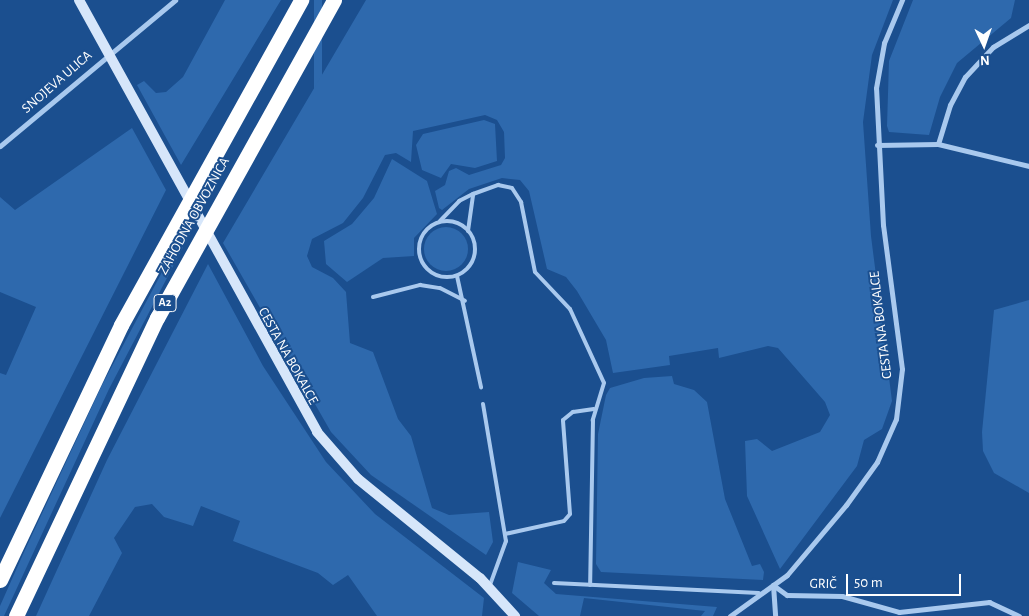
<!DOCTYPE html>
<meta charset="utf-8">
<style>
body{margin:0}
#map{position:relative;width:1029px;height:616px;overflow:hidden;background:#1b4f8f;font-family:"Alegreya Sans",sans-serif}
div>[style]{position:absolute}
.green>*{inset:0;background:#2e69ad;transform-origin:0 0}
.round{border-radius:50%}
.lane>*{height:4px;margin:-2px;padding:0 2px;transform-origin:2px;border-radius:2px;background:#a9c9ee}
.lane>.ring{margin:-2px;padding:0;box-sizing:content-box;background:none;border:4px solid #a9c9ee;border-radius:50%}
.street>*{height:5px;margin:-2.5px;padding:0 2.5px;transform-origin:2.5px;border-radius:2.5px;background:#a9c9ee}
.secondary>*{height:10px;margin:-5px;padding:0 5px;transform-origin:5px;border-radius:5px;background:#d6e6fa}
.highway>*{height:15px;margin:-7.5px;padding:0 7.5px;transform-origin:7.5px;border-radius:7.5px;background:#fff}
span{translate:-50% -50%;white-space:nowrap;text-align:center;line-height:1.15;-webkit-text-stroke:4px #1b4f8f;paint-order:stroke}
.shield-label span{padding:1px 4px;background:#1b4f8f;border:1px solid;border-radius:4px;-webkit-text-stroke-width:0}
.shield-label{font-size:12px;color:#fff;font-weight:700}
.street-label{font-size:14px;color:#fff}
.north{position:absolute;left:959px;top:20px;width:50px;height:50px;-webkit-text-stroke:4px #1b4f8f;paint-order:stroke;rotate:177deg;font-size:14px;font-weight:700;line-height:20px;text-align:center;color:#fff}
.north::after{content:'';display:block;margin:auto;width:18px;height:22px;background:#fff;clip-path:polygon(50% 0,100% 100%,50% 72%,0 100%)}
.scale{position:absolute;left:846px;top:574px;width:115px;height:22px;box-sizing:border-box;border:2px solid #fff;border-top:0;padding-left:6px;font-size:15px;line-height:18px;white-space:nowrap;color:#fff;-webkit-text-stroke:4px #1b4f8f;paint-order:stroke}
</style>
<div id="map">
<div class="green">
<div style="clip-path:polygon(225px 0,281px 0,181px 165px,137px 85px,144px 81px,156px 93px,166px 92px,183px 77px)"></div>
<div style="left:314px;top:0;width:8px;height:232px"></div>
<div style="clip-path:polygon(366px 0,893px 0,872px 55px,863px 122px,871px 236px,892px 401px,882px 429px,864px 440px,857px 466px,780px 569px,747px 496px,745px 441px,757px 439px,772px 451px,820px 432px,830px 415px,825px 402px,778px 348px,768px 346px,719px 358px,718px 348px,669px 356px,670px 365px,613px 373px,606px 340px,577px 291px,566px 277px,547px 269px,529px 191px,520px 180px,502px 178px,469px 189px,442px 210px,439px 208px,435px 191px,445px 185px,449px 171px,456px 168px,469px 175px,501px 165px,505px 158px,504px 132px,497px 120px,485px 115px,413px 131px,411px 162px,396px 153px,385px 155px,363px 198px,343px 223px,312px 239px,307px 256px,312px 267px,333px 278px,346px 292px,350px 343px,373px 352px,398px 419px,411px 436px,432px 508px,449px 515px,489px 512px,493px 542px,486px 555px,371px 475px,331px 432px,223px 243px)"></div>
<div style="clip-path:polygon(913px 0,1015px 0,1011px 18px,957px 63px,940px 97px,929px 135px,889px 132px,887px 126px,889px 61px)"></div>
<div style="clip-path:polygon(484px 120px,495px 124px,497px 161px,475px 168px,451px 164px,441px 178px,422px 170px,416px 145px,423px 134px)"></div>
<div style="clip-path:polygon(132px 128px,166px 190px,0 518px,0 373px,6px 375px,36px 307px,0 292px,0 197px,15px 210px)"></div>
<div style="clip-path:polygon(392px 159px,427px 181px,437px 214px,414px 238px,414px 256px,383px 258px,347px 282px,326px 264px,324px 241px,352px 224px,374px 198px)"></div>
<div style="clip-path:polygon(187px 225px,191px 232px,109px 389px,4px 616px,0 616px,0 606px,24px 552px,102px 385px)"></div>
<div class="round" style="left:424px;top:227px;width:44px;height:44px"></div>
<div style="clip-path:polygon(208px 264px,263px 366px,326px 462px,375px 514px,484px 598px,482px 616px,377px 616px,348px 575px,333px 585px,318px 573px,233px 541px,240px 521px,201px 506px,193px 526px,164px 517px,152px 504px,135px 507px,114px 538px,122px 553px,89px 616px,36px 616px,107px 460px)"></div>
<div style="clip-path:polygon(1029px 300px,1029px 493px,994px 473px,983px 451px,982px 432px,994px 310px)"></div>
<div style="clip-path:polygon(672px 376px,674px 384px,694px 390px,707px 402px,725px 499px,752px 566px,760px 564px,764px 572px,763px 580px,601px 572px,596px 564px,598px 434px,606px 395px,610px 388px,644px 378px)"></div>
<div style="clip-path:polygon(518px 562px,551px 570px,544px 583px,556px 594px,717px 607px,713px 616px,701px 616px,705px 611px,584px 598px,580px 616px,539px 616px,512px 593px)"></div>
</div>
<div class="lane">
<div class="ring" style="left:419px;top:221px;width:52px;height:52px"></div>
<div style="left:440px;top:221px;width:28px;rotate:-46deg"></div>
<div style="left:459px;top:201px;width:16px;rotate:-27deg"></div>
<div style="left:473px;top:194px;width:27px;rotate:-20deg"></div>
<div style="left:498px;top:185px;width:14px;rotate:12deg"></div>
<div style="left:512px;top:188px;width:17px;rotate:57deg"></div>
<div style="left:521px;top:202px;width:71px;rotate:78.7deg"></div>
<div style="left:535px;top:272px;width:51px;rotate:46.6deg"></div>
<div style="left:570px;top:309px;width:81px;rotate:65.3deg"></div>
<div style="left:604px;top:383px;width:39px;rotate:107deg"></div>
<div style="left:593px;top:420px;width:165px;rotate:91deg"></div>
<div style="left:468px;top:231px;width:37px;rotate:-82deg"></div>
<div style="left:457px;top:276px;width:114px;rotate:77.8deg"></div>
<div style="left:373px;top:297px;width:49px;rotate:-14.3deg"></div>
<div style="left:420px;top:285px;width:20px;rotate:9deg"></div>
<div style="left:440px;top:288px;width:28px;rotate:27deg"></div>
<div style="left:483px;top:404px;width:139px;rotate:80.5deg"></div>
<div style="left:506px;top:541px;width:47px;rotate:110deg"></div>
<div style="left:505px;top:534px;width:60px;rotate:-12.4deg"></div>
<div style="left:564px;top:521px;width:9px;rotate:-49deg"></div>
<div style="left:570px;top:514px;width:94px;rotate:-94.3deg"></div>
<div style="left:563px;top:420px;width:13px;rotate:-39deg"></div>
<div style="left:573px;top:412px;width:21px;rotate:-8deg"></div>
<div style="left:554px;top:583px;width:205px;rotate:2.8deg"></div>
</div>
<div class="street">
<div style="left:938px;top:144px;width:41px;rotate:-72.9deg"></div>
<div style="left:950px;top:105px;width:32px;rotate:-62deg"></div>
<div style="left:965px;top:77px;width:41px;rotate:-47deg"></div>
<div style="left:993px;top:47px;width:42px;rotate:-31.4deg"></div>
<div style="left:877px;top:145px;width:61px;rotate:-0.9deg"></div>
<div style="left:938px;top:144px;width:94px;rotate:13.6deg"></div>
<div style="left:0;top:146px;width:228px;rotate:-39.8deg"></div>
<div style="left:773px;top:585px;width:17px;rotate:36deg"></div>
<div style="left:787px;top:595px;width:55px;rotate:1deg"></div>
<div style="left:842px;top:596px;width:59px;rotate:15.7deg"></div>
<div style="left:899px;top:612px;width:91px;rotate:-6.3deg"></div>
<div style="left:989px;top:602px;width:33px;rotate:25deg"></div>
<div style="left:773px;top:585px;width:31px;rotate:86deg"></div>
<div style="left:730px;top:616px;width:70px;rotate:-35.7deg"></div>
<div style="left:787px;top:575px;width:92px;rotate:-49.9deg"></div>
<div style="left:846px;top:505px;width:53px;rotate:-54.2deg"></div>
<div style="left:877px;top:462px;width:47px;rotate:-66.2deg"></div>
<div style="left:896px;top:419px;width:50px;rotate:-83.2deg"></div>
<div style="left:902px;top:369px;width:145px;rotate:-97.5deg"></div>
<div style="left:883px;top:225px;width:137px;rotate:-92.9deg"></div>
<div style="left:876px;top:88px;width:46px;rotate:-79.9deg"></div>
<div style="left:884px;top:43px;width:47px;rotate:-67.3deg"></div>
</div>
<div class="secondary">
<div style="left:79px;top:0;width:493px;rotate:61.1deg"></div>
<div style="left:317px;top:432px;width:62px;rotate:48.9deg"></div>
<div style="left:358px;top:479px;width:157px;rotate:39.1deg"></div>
<div style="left:480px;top:578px;width:52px;rotate:47.4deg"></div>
</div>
<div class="highway">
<div style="left:0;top:580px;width:282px;rotate:-64.6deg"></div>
<div style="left:121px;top:325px;width:372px;rotate:-61deg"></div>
<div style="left:16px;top:616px;width:330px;rotate:-64.7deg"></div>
<div style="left:157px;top:318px;width:364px;rotate:-60.9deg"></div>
</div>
<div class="shield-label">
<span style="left:165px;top:303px">A2</span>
</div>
<div class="street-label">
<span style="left:57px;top:82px;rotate:-41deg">SNOJEVA ULICA</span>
<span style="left:194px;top:216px;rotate:-61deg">ZAHODNA OBVOZNICA</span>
<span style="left:881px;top:325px;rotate:-97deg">CESTA NA BOKALCE</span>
<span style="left:288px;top:356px;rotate:61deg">CESTA NA BOKALCE</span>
<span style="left:823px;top:584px;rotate:1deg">GRIČ</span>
</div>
<div class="north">N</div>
<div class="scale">50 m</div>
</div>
